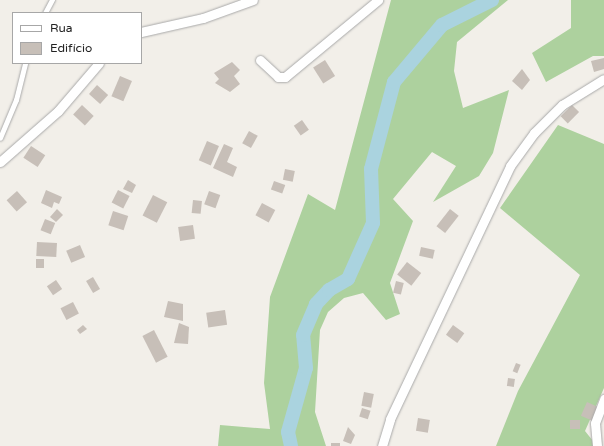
<!DOCTYPE html>
<meta charset="utf-8">
<style>
body{margin:0}
#map{position:relative;width:604px;height:446px;overflow:hidden;background:#f2efe9;font-family:"Varela Round",sans-serif}
div>[style]{position:absolute}
.forest>*{inset:0;background:#add19e}
.river>*{height:14px;margin:-7px;padding:0 7px;transform-origin:7px;border-radius:7px;background:#aad3df}
.building>*{inset:0;background:#c7bfb8;transform-origin:0 0}
.roads{filter:drop-shadow(0 0 1px #a9a9a9) drop-shadow(0 0 1px #a9a9a9)}
.lane>*{height:4.5px;margin:-2.25px;padding:0 2.25px;transform-origin:2.25px;border-radius:2.25px;background:#fff}
.street>*{height:9px;margin:-4.5px;padding:0 4.5px;transform-origin:4.5px;border-radius:4.5px;background:#fff}
span{translate:-50% -50%;white-space:nowrap;text-align:center;line-height:1.15;-webkit-text-stroke:3.5px #fff;paint-order:stroke}
.legend{position:absolute;left:12px;top:12px;width:130px;height:52px;box-sizing:border-box;background:#fff;border:1px solid #a7a7a7;margin:0;padding:5px 7px;list-style:none;font-size:12px;color:#222}
.legend li{display:flex;align-items:center;gap:8px;height:20px}
.legend b{width:20px;border:1px solid #a7a7a7}
</style>
<div id="map">
<div class="forest">
<div style="clip-path:polygon(391px 0,508px 0,457px 42px,454px 71px,463px 108px,509px 90px,493px 153px,479px 176px,433px 202px,456px 166px,432px 152px,393px 199px,413px 221px,390px 283px,400px 314px,386px 320px,363px 293px,344px 298px,328px 312px,320px 330px,315px 412px,326px 446px,218px 446px,220px 425px,270px 429px,264px 383px,270px 297px,308px 194px,335px 210px)"></div>
<div style="clip-path:polygon(571px 0,604px 0,604px 56px,593px 56px,546px 82px,532px 53px,571px 28px)"></div>
<div style="clip-path:polygon(558px 125px,604px 144px,604px 388px,585px 431px,597px 446px,496px 446px,518px 391px,580px 275px,500px 208px)"></div>
</div>
<div class="river">
<div style="left:291px;top:446px;width:14px;rotate:-102deg"></div>
<div style="left:288px;top:432px;width:66px;rotate:-74.3deg"></div>
<div style="left:306px;top:368px;width:33px;rotate:-95deg"></div>
<div style="left:303px;top:335px;width:34px;rotate:-67deg"></div>
<div style="left:316px;top:304px;width:19px;rotate:-47deg"></div>
<div style="left:329px;top:290px;width:22px;rotate:-30deg"></div>
<div style="left:348px;top:279px;width:61px;rotate:-65.9deg"></div>
<div style="left:373px;top:223px;width:54px;rotate:-92.1deg"></div>
<div style="left:371px;top:169px;width:90px;rotate:-75.2deg"></div>
<div style="left:394px;top:82px;width:75px;rotate:-49.9deg"></div>
<div style="left:442px;top:25px;width:56px;rotate:-26.6deg"></div>
</div>
<div class="building">
<div style="clip-path:polygon(604px 58px,604px 69px,594px 72px,591px 61px)"></div>
<div style="left:325px;top:60px;width:19px;height:14px;rotate:58deg"></div>
<div style="clip-path:polygon(232px 62px,240px 70px,234px 76px,240px 84px,230px 92px,215px 83px,219px 79px,214px 73px)"></div>
<div style="clip-path:polygon(522px 69px,530px 80px,522px 90px,512px 81px)"></div>
<div style="left:120px;top:76px;width:13px;height:22px;rotate:23deg"></div>
<div style="left:97px;top:85px;width:15px;height:12px;rotate:42deg"></div>
<div style="left:82px;top:105px;width:16px;height:13px;rotate:43deg"></div>
<div style="left:572px;top:105px;width:10px;height:16px;rotate:45deg"></div>
<div style="left:302px;top:120px;width:12px;height:10px;rotate:55deg"></div>
<div style="left:249px;top:131px;width:10px;height:14px;rotate:29deg"></div>
<div style="left:207px;top:141px;width:13px;height:21px;rotate:23deg"></div>
<div style="clip-path:polygon(224px 144px,233px 148px,227px 162px,237px 167px,233px 177px,213px 168px)"></div>
<div style="left:31px;top:146px;width:17px;height:14px;rotate:33deg"></div>
<div style="left:285px;top:169px;width:10px;height:11px;rotate:11deg"></div>
<div style="clip-path:polygon(128px 180px,136px 185px,132px 193px,123px 189px)"></div>
<div style="left:274px;top:181px;width:12px;height:9px;rotate:20deg"></div>
<div style="clip-path:polygon(46px 190px,62px 197px,59px 204px,54px 202px,52px 208px,41px 203px)"></div>
<div style="left:118px;top:190px;width:13px;height:14px;rotate:27deg"></div>
<div style="left:17px;top:191px;width:15px;height:14px;rotate:48deg"></div>
<div style="left:209px;top:191px;width:12px;height:14px;rotate:20deg"></div>
<div style="left:153px;top:195px;width:16px;height:23px;rotate:27deg"></div>
<div style="left:193px;top:200px;width:9px;height:13px;rotate:6deg"></div>
<div style="left:262px;top:203px;width:15px;height:14px;rotate:28deg"></div>
<div style="clip-path:polygon(57px 209px,63px 215px,56px 222px,50px 217px)"></div>
<div style="left:450px;top:209px;width:11px;height:22px;rotate:38deg"></div>
<div style="left:113px;top:211px;width:16px;height:15px;rotate:18deg"></div>
<div style="left:45px;top:219px;width:11px;height:12px;rotate:22deg"></div>
<div style="left:193px;top:225px;width:14px;height:15px;rotate:82deg"></div>
<div style="left:37px;top:242px;width:20px;height:14px;rotate:3deg"></div>
<div style="left:80px;top:245px;width:13px;height:15px;rotate:67deg"></div>
<div style="left:421px;top:247px;width:14px;height:9px;rotate:12deg"></div>
<div style="left:36px;top:259px;width:8px;height:9px"></div>
<div style="left:407px;top:262px;width:18px;height:16px;rotate:38deg"></div>
<div style="left:93px;top:277px;width:14px;height:8px;rotate:60deg"></div>
<div style="left:56px;top:280px;width:11px;height:11px;rotate:56deg"></div>
<div style="left:396px;top:281px;width:8px;height:12px;rotate:14deg"></div>
<div style="clip-path:polygon(168px 301px,183px 304px,183px 321px,164px 317px)"></div>
<div style="left:73px;top:302px;width:13px;height:14px;rotate:63deg"></div>
<div style="left:225px;top:310px;width:15px;height:19px;rotate:82deg"></div>
<div style="clip-path:polygon(179px 323px,189px 327px,188px 344px,174px 343px)"></div>
<div style="clip-path:polygon(83px 325px,87px 329px,80px 334px,77px 330px)"></div>
<div style="left:453px;top:325px;width:14px;height:12px;rotate:36deg"></div>
<div style="left:154px;top:330px;width:30px;height:13px;rotate:63deg"></div>
<div style="left:516px;top:363px;width:5px;height:9px;rotate:22deg"></div>
<div style="left:508px;top:378px;width:7px;height:8px;rotate:8deg"></div>
<div style="left:364px;top:392px;width:10px;height:14px;rotate:11deg"></div>
<div style="left:587px;top:402px;width:12px;height:15px;rotate:24deg"></div>
<div style="left:362px;top:408px;width:9px;height:9px;rotate:18deg"></div>
<div style="left:418px;top:418px;width:12px;height:13px;rotate:9deg"></div>
<div style="left:570px;top:420px;width:10px;height:9px"></div>
<div style="clip-path:polygon(348px 427px,355px 435px,351px 444px,343px 441px)"></div>
<div style="left:331px;top:443px;width:9px;height:3px"></div>
</div>
<div class="roads">
<div class="lane">
<div style="left:45px;top:13px;width:15px;rotate:-62deg"></div>
<div style="left:0;top:138px;width:41px;rotate:-67.2deg"></div>
<div style="left:16px;top:100px;width:38px;rotate:-76deg"></div>
</div>
<div class="street">
<div style="left:141px;top:32px;width:64px;rotate:-12.7deg"></div>
<div style="left:203px;top:18px;width:53px;rotate:-19.8deg"></div>
<div style="left:260px;top:60px;width:25px;rotate:43deg"></div>
<div style="left:278px;top:77px;width:7px"></div>
<div style="left:285px;top:77px;width:121px;rotate:-39.6deg"></div>
<div style="left:0;top:162px;width:77px;rotate:-41.3deg"></div>
<div style="left:58px;top:111px;width:63px;rotate:-49.5deg"></div>
<div style="left:382px;top:446px;width:28px;rotate:-73deg"></div>
<div style="left:390px;top:419px;width:280px;rotate:-64.6deg"></div>
<div style="left:510px;top:166px;width:41px;rotate:-54deg"></div>
<div style="left:534px;top:133px;width:40px;rotate:-45deg"></div>
<div style="left:562px;top:105px;width:49px;rotate:-31.8deg"></div>
<div style="left:597px;top:446px;width:23px;rotate:-95deg"></div>
<div style="left:595px;top:423px;width:26px;rotate:-69deg"></div>
</div>
</div>
<ul class="legend">
<li><b style="height:5px;background:#fff"></b>Rua</li>
<li><b style="height:11px;background:#c7bfb8"></b>Edifício</li>
</ul>
</div>
